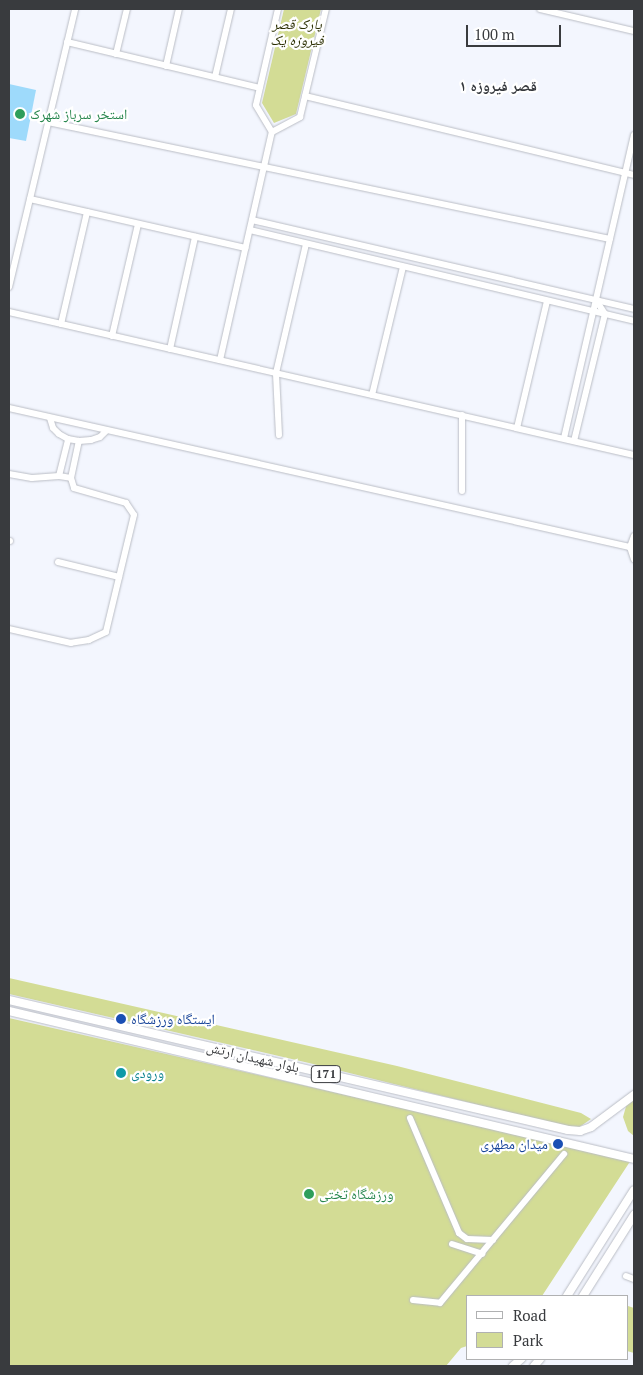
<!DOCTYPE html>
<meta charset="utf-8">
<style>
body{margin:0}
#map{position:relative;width:643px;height:1375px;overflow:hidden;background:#f3f6fe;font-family:"PT Serif","Noto Naskh Arabic",serif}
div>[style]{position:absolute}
.green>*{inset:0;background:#d3dc95}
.water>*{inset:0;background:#9edafb}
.roads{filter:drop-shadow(0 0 1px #babdc5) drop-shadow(0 0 1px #babdc5)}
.minor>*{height:6px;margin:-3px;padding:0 3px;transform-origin:3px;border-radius:3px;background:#fff}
.major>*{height:8px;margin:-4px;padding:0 4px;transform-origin:4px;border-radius:4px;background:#fff}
.dots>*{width:14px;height:14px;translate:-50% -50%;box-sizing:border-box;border:2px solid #fff;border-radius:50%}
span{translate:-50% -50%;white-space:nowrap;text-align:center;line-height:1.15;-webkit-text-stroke:4.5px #fff;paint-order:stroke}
.shield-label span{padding:1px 4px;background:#fff;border:1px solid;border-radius:4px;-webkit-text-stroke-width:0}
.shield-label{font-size:12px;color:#393b3e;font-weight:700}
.park-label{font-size:14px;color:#2a2e01;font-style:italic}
.leisure-label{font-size:14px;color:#27864d}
.left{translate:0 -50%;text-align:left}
.transit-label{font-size:14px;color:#164399}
.right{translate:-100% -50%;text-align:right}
.street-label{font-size:14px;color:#393b3e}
.culture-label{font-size:14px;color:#0d838f}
.neighbourhood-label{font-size:15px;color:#35383d;font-weight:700}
.frame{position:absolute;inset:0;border:10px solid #393b3e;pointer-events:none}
.legend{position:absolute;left:466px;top:1295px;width:162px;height:65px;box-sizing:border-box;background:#fff;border:1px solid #b0b1b2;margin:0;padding:6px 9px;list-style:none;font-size:15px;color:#393b3e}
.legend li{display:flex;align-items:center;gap:10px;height:25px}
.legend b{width:25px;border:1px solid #b0b1b2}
.scale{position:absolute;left:466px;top:25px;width:95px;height:22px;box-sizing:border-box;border:2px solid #393b3e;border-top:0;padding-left:6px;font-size:15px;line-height:18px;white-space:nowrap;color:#393b3e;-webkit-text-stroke:4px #fff;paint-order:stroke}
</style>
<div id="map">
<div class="green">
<div style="clip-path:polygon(284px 9px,321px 9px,296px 114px,274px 123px,262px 103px)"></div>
<div style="clip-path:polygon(9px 978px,397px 1066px,581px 1113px,591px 1119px,578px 1128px,563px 1126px,309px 1063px,9px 994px)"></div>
<div style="clip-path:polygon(9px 1018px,631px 1160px,542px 1296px,467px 1296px,467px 1346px,461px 1348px,446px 1366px,9px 1366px)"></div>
<div style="clip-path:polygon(634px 1097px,634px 1136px,628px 1131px,623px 1117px,627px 1103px)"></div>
<div style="clip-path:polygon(628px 1306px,634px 1308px,634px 1353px,627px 1351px)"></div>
</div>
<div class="water">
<div style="clip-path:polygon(9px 84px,36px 90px,26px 141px,9px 138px)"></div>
</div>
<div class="roads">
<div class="minor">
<div style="left:540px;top:9px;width:97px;rotate:13.2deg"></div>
<div style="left:67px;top:42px;width:198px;rotate:13.4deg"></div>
<div style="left:116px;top:54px;width:46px;rotate:-76.3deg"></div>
<div style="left:166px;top:66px;width:58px;rotate:-77.2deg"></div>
<div style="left:215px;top:77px;width:70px;rotate:-76.8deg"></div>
<div style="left:305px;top:96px;width:338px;rotate:13.5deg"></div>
<div style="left:48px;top:122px;width:574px;rotate:11.76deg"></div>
<div style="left:272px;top:132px;width:32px;rotate:-28deg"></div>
<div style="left:300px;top:117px;width:111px;rotate:-76.5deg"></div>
<div style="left:30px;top:199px;width:221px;rotate:12.8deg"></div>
<div style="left:252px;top:220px;width:392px;rotate:13.1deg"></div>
<div style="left:250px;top:230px;width:395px;rotate:13.3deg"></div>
<div style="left:9px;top:287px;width:286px;rotate:-76.6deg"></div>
<div style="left:9px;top:312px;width:641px;rotate:12.89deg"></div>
<div style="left:61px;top:324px;width:115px;rotate:-76.9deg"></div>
<div style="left:112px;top:336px;width:115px;rotate:-76.9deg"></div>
<div style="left:170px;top:349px;width:115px;rotate:-77.4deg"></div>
<div style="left:220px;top:360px;width:234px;rotate:-77.2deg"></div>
<div style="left:272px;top:132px;width:31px;rotate:-121deg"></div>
<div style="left:256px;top:105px;width:98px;rotate:-77.1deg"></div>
<div style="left:372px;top:395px;width:132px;rotate:-76.4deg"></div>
<div style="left:9px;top:408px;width:636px;rotate:12.62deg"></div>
<div style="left:462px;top:415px;width:76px;rotate:90deg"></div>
<div style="left:50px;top:418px;width:10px;rotate:73deg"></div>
<div style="left:53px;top:428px;width:8px;rotate:45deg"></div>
<div style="left:59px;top:434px;width:10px;rotate:29deg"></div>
<div style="left:68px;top:439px;width:11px;rotate:10deg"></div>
<div style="left:79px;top:441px;width:12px;rotate:-5deg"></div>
<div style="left:91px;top:440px;width:9px;rotate:-18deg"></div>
<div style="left:100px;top:437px;width:8px;rotate:-45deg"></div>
<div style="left:517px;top:428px;width:130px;rotate:-76.7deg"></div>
<div style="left:279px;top:435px;width:62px;rotate:-92.8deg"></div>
<div style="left:276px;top:373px;width:132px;rotate:-76.9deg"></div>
<div style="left:564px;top:438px;width:311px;rotate:-77deg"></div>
<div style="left:574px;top:441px;width:131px;rotate:-76.3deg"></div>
<div style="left:605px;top:314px;width:17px;rotate:-123deg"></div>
<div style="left:9px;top:474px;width:23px;rotate:10deg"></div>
<div style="left:32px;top:478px;width:27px;rotate:-4deg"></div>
<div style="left:59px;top:476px;width:12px;rotate:9deg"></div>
<div style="left:71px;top:478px;width:10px;rotate:73deg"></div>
<div style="left:74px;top:488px;width:54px;rotate:16.1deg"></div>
<div style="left:126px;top:503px;width:14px;rotate:56deg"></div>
<div style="left:134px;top:515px;width:120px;rotate:103.5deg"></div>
<div style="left:106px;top:632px;width:19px;rotate:155deg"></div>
<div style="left:89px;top:640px;width:18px;rotate:171deg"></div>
<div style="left:71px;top:643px;width:64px;rotate:-167.3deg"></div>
<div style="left:59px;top:476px;width:38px;rotate:-76deg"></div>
<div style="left:71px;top:478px;width:38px;rotate:-78deg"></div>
<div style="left:634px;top:536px;width:12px;rotate:110deg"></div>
<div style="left:630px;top:547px;width:13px;rotate:72deg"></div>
<div style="left:9px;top:541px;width:1px"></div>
<div style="left:58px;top:562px;width:63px;rotate:13.8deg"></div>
<div style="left:410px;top:1118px;width:125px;rotate:66.9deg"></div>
<div style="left:459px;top:1233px;width:10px;rotate:37deg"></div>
<div style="left:467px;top:1239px;width:26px;rotate:2deg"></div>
<div style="left:452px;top:1244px;width:32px;rotate:18deg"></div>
<div style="left:626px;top:1276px;width:9px;rotate:21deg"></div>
<div style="left:413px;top:1300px;width:27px;rotate:6deg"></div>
<div style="left:440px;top:1303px;width:194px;rotate:-50.2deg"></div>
</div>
<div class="major">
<div style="left:9px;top:1000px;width:574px;rotate:13.09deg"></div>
<div style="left:568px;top:1130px;width:12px;rotate:5deg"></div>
<div style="left:580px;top:1131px;width:12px;rotate:-20deg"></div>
<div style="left:591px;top:1127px;width:54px;rotate:-36.7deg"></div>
<div style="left:9px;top:1011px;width:642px;rotate:13.32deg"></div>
<div style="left:567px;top:1296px;width:125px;rotate:-57.7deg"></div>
<div style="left:583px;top:1296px;width:96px;rotate:-57.8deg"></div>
<div style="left:513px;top:1366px;width:11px;rotate:-41deg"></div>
<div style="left:534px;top:1366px;width:9px;rotate:-49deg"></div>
</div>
</div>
<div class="dots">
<div style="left:20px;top:114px;background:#2e9e5b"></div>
<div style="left:121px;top:1019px;background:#1a4fb4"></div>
<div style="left:121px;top:1073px;background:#0f9aa8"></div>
<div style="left:558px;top:1144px;background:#1a4fb4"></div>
<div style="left:309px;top:1194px;background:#2e9e5b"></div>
</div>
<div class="shield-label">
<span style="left:326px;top:1074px">171</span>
</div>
<div class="park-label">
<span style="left:297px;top:32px">پارک قصر<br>فیروزه یک</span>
</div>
<div class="leisure-label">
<span class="left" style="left:30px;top:114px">استخر سرباز شهرک</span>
<span class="left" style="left:319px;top:1194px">ورزشگاه تختی</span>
</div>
<div class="transit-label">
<span class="left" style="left:131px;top:1019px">ایستگاه ورزشگاه</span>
<span class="right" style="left:548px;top:1144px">میدان مطهری</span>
</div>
<div class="street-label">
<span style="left:253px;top:1057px;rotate:13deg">بلوار شهیدان ارتش</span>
</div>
<div class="culture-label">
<span class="left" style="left:131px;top:1073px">ورودی</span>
</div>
<div class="neighbourhood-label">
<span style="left:498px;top:86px">قصر فیروزه ۱</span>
</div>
<div class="frame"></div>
<ul class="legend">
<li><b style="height:6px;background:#fff"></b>Road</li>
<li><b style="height:14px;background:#d3dc95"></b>Park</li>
</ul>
<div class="scale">100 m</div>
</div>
